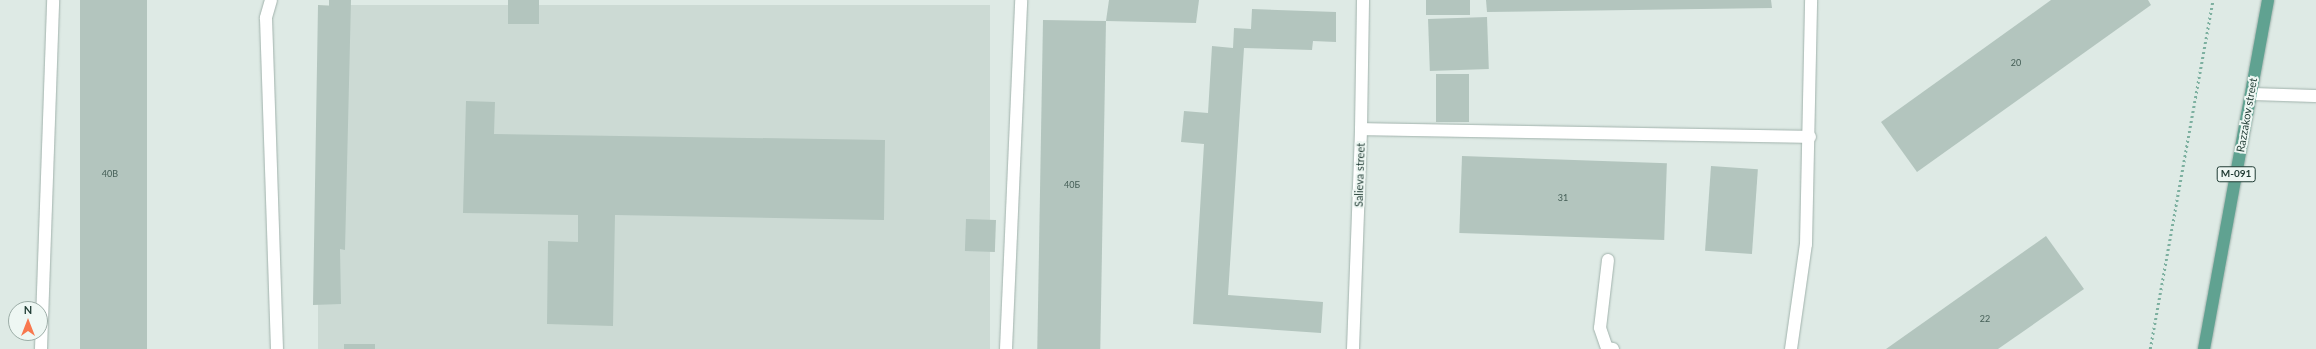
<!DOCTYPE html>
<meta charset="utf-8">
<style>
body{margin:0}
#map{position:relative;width:2316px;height:349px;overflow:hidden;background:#deeae5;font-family:Lato,sans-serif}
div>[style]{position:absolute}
.built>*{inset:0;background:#ccdad4;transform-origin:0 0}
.building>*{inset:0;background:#b3c5be;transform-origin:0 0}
.path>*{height:2.5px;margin-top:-1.25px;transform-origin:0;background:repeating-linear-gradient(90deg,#7db0a0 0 2px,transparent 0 5px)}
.roads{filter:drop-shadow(0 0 1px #a1b2ac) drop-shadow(0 0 1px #a1b2ac)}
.service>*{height:12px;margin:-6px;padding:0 6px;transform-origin:6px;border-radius:6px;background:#fff}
.minor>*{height:12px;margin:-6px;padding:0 6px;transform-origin:6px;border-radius:6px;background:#fff}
.primary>*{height:12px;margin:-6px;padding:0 6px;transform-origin:6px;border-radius:6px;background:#60a291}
span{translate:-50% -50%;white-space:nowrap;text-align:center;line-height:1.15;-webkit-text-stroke:4px #eef7f3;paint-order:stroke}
.number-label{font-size:9px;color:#445e56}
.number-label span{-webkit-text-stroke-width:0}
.shield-label span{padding:1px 3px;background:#eef7f3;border:1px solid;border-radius:3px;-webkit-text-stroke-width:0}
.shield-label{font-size:10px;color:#1f3b33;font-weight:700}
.street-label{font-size:11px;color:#1f3b33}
.north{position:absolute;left:8px;top:301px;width:40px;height:40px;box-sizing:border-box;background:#eef7f3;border:1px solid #9baca6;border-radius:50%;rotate:0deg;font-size:11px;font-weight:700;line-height:16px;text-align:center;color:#1f3b33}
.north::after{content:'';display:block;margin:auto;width:14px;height:18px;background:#f8784e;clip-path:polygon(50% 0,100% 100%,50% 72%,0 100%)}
</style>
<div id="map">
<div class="built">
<div style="left:318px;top:5px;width:672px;height:344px"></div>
</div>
<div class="building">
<div style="left:80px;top:0;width:67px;height:349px"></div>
<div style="clip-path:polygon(329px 0,351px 0,345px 250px,340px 249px,341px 304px,313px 305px,318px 5px,329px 6px)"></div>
<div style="left:508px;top:0;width:31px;height:24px"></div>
<div style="clip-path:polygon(1109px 0,1199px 0,1196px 23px,1106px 21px)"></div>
<div style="left:1426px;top:0;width:44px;height:15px"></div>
<div style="clip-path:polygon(1486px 0,1771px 0,1772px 8px,1487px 12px)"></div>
<div style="clip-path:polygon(2051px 0,2148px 0,2151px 5px,1917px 172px,1881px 122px)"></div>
<div style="clip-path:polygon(1252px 9px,1336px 12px,1336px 42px,1313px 41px,1312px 50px,1244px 48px,1228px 295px,1323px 302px,1321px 333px,1193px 324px,1204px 144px,1181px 142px,1184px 111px,1208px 113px,1212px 46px,1233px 48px,1234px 28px,1251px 29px)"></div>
<div style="left:1487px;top:17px;width:52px;height:59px;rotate:88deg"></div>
<div style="left:1043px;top:20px;width:63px;height:329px;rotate:1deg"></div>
<div style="left:1436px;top:74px;width:33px;height:48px"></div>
<div style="clip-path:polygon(466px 101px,495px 102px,494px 134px,885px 140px,884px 220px,615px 215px,613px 326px,547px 324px,548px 241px,578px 242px,578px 215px,463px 213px)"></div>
<div style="left:1462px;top:156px;width:205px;height:77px;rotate:2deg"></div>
<div style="left:1711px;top:166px;width:47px;height:85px;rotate:4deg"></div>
<div style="left:966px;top:219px;width:30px;height:32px;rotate:2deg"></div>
<div style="clip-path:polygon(2046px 236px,2084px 289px,1998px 349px,1886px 349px)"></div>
<div style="left:344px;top:344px;width:31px;height:5px"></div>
</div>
<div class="path">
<div style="left:2150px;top:349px;width:355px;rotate:-79.8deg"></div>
</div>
<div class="roads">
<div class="service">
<div style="left:2251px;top:94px;width:65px;rotate:1.8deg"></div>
</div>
<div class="minor">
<div style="left:271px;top:0;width:19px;rotate:106deg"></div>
<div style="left:266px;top:18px;width:331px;rotate:88.1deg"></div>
<div style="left:1361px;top:129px;width:449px;rotate:1deg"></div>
<div style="left:1608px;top:260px;width:68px;rotate:96.7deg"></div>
<div style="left:1600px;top:328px;width:21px;rotate:71deg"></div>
<div style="left:1607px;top:348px;width:6px;rotate:9deg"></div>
<div style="left:41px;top:349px;width:349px;rotate:-88deg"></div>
<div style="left:1006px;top:349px;width:349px;rotate:-87.5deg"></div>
<div style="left:1353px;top:349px;width:220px;rotate:-87.9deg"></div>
<div style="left:1361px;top:129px;width:129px;rotate:-89.1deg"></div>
<div style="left:1791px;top:349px;width:106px;rotate:-81.9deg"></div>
<div style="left:1806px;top:244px;width:244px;rotate:-88.8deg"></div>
</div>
<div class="primary">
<div style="left:2204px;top:349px;width:355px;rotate:-79.6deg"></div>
</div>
</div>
<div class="number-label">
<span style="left:2016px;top:63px">20</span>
<span style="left:110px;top:174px">40В</span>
<span style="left:1072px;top:185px">40Б</span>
<span style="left:1563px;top:198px">31</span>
<span style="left:1985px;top:319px">22</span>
</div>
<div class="shield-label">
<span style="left:2236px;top:174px">М-091</span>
</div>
<div class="street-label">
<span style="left:2247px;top:115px;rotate:-80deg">Razzakov street</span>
<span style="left:1360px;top:175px;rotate:-88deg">Salieva street</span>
</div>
<div class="north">N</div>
</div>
